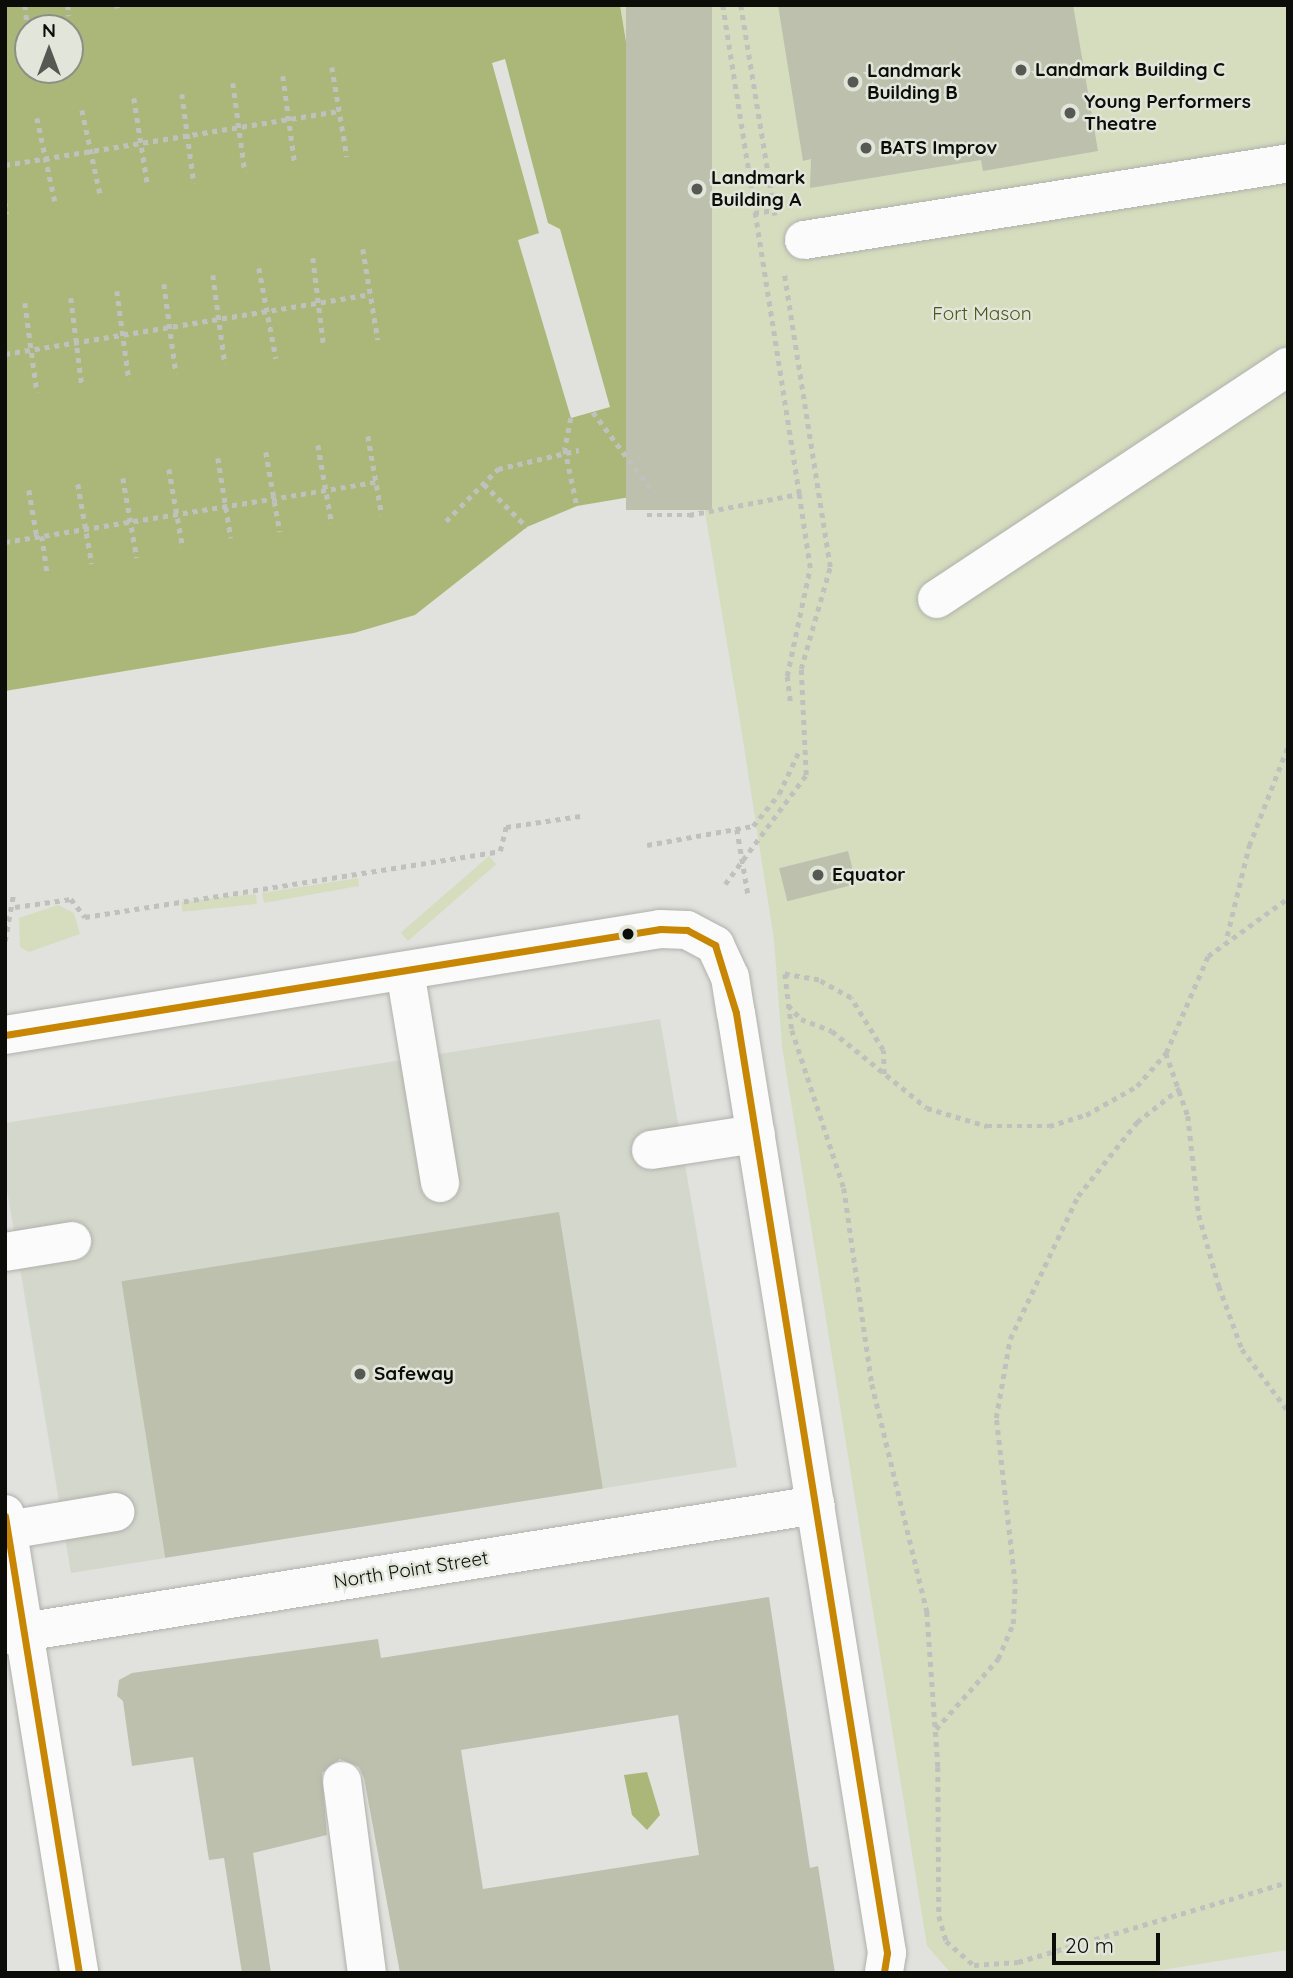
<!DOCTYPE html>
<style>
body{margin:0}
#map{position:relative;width:1293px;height:1978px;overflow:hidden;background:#e1e2dd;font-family:Quicksand,sans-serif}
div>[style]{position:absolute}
.built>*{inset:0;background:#d4d7cb}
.green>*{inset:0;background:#d5ddbe;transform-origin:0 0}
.water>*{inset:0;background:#aab779}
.pier>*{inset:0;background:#e1e2dd}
.building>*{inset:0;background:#bcc0ad;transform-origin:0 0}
.path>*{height:4.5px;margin-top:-2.25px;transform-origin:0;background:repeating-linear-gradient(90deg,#c0c1bd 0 5px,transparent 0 10px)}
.roads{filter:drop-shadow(0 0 2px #b0b0ac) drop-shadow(0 0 2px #b0b0ac)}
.minor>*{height:38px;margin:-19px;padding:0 19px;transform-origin:19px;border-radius:19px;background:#fafbfa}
.major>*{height:38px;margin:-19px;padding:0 19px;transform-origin:19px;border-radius:19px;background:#fafbfa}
.bus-1>*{height:7px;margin:-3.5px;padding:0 3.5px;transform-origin:3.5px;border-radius:3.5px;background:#c88702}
.dots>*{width:19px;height:19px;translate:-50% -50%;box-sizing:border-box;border:4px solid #e2e5da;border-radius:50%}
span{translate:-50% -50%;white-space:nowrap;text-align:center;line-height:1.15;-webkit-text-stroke:5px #e2e5da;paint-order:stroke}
.poi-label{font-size:19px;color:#0c0d09;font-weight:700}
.left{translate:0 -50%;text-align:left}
.park-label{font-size:19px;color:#4c5718}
.street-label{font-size:19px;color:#0c0d09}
.frame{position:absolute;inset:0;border:7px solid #0c0d09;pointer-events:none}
.north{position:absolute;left:14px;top:14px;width:70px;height:70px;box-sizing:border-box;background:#e2e5da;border:2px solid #8c8f86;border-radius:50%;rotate:0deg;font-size:19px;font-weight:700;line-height:28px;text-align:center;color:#0c0d09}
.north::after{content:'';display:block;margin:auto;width:24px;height:32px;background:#575853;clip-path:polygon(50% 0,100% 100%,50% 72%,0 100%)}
.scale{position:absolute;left:1052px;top:1933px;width:108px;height:32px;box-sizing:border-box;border:4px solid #0c0d09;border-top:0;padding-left:9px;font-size:21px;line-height:24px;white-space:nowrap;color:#0c0d09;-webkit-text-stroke:5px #e2e5da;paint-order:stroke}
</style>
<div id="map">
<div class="built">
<div style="clip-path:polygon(660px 1019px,737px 1467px,71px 1573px,5px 1178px,5px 1123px)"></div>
</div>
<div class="green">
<div style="clip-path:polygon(620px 5px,1288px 5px,1288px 1950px,1143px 1973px,951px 1973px,927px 1946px,782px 1046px,774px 940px,739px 715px)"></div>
<div style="left:489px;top:856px;width:11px;height:117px;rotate:49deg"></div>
<div style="clip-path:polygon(358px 878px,359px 886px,264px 903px,262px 893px)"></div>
<div style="left:256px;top:894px;width:10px;height:75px;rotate:84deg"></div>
<div style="clip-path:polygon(58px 905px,74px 913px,80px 934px,29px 952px,20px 947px,19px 918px)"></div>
</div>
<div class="water">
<div style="clip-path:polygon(evenodd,5px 5px,620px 5px,696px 472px,654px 493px,577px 506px,527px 527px,415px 615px,354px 633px,5px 691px,5px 5px,28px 28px,70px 28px,70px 70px,28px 70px,28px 28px)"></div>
<div style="clip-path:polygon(647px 1772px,660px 1815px,647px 1830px,632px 1815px,624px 1775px)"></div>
</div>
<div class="pier">
<div style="clip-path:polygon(505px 59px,548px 223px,560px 229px,610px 407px,571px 418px,518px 240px,539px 233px,492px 63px)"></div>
</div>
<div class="building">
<div style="left:626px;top:5px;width:86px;height:505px"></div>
<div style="clip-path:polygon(778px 5px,1073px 5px,1098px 151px,983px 171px,981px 160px,810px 188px,811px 159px,803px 161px)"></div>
<div style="left:848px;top:851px;width:34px;height:71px;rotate:76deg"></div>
<div style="left:559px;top:1212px;width:280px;height:443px;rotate:81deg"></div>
<div style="clip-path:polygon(evenodd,769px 1597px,810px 1868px,818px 1866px,835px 1973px,400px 1973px,364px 1778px,359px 1767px,340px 1759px,322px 1773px,327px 1835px,253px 1853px,271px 1973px,242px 1973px,224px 1858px,209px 1860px,193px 1757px,132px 1766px,123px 1701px,117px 1696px,119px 1680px,132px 1673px,378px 1639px,381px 1658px,769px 1597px,678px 1715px,699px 1855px,483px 1889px,461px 1750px,678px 1715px)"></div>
</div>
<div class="path">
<div style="left:25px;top:5px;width:17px;rotate:83deg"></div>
<div style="left:68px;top:5px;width:11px;rotate:85deg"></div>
<div style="left:117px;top:5px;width:3px;rotate:72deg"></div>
<div style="left:741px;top:5px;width:213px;rotate:80.8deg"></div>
<div style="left:332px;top:67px;width:91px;rotate:80.5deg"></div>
<div style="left:283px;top:76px;width:90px;rotate:82.3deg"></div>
<div style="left:233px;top:83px;width:90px;rotate:82.3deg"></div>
<div style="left:182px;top:94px;width:90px;rotate:82.3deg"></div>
<div style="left:134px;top:98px;width:90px;rotate:81.1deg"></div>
<div style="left:82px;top:110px;width:90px;rotate:77.8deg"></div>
<div style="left:37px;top:118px;width:90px;rotate:77.8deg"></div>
<div style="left:5px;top:165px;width:338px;rotate:-9.2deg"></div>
<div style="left:5px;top:202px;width:12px;rotate:81deg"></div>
<div style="left:754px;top:213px;width:21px;rotate:-8deg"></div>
<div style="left:363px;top:249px;width:92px;rotate:80.6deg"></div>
<div style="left:313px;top:258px;width:90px;rotate:83deg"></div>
<div style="left:259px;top:268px;width:92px;rotate:79.3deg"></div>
<div style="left:213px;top:275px;width:90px;rotate:82.3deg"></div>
<div style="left:164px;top:284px;width:90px;rotate:82.3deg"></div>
<div style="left:117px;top:291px;width:90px;rotate:82.3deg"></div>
<div style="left:71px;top:298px;width:89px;rotate:82.9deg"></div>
<div style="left:25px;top:303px;width:90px;rotate:82.3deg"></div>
<div style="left:5px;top:354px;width:370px;rotate:-9.3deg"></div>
<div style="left:593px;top:412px;width:101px;rotate:53deg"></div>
<div style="left:571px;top:418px;width:32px;rotate:101deg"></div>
<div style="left:565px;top:449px;width:58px;rotate:78.1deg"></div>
<div style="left:368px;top:436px;width:80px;rotate:80deg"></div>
<div style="left:318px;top:445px;width:80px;rotate:80deg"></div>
<div style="left:266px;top:452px;width:81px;rotate:80.1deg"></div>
<div style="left:218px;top:458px;width:81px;rotate:80.8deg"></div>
<div style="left:169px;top:469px;width:80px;rotate:80deg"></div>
<div style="left:123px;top:478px;width:81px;rotate:80.1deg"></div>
<div style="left:78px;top:484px;width:81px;rotate:80.1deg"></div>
<div style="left:484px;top:484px;width:61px;rotate:45deg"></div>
<div style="left:29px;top:490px;width:48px;rotate:80.3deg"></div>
<div style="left:647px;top:515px;width:42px"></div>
<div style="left:689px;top:515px;width:112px;rotate:-10.8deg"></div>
<div style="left:799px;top:494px;width:495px;rotate:-98.9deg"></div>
<div style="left:446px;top:521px;width:74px;rotate:-45deg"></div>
<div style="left:498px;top:469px;width:83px;rotate:-13.2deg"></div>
<div style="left:42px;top:536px;width:36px;rotate:82deg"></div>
<div style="left:5px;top:542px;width:376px;rotate:-9.2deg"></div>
<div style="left:790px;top:701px;width:25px;rotate:-97deg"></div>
<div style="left:787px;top:676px;width:110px;rotate:-78deg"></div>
<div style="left:810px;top:568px;width:75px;rotate:-98.5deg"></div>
<div style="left:737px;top:829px;width:66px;rotate:80.4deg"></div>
<div style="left:647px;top:845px;width:108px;rotate:-10.2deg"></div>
<div style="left:753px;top:826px;width:41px;rotate:-50.9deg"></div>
<div style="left:779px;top:794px;width:45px;rotate:-65.1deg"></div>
<div style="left:725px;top:884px;width:136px;rotate:-53.4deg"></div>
<div style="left:806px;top:775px;width:106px;rotate:-92.7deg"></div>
<div style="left:801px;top:669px;width:106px;rotate:-74.1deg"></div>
<div style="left:830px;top:567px;width:299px;rotate:-98.9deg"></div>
<div style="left:15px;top:907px;width:57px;rotate:-8.1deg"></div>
<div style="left:71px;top:899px;width:23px;rotate:52deg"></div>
<div style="left:85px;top:917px;width:420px;rotate:-9deg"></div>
<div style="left:500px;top:851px;width:25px;rotate:-76deg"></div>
<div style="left:506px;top:827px;width:75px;rotate:-8.5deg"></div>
<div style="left:1227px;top:936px;width:93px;rotate:-76.3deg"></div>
<div style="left:1249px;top:846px;width:107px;rotate:-68.7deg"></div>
<div style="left:5px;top:941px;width:46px;rotate:-79.9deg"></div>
<div style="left:788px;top:1005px;width:19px;rotate:47deg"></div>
<div style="left:801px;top:1019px;width:33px;rotate:21deg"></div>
<div style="left:832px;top:1031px;width:122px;rotate:39deg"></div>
<div style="left:927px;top:1108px;width:63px;rotate:16.7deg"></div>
<div style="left:987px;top:1126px;width:62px"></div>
<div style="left:1049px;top:1126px;width:39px;rotate:-17deg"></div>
<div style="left:1086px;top:1115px;width:59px;rotate:-29.6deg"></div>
<div style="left:1137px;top:1086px;width:44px;rotate:-48.7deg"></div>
<div style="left:1166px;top:1053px;width:106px;rotate:-66.6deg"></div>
<div style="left:1208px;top:956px;width:99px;rotate:-35.9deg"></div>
<div style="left:1166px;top:1053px;width:67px;rotate:70.8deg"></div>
<div style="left:1188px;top:1116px;width:100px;rotate:83.7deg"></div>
<div style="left:1199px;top:1215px;width:74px;rotate:74.3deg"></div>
<div style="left:1219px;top:1286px;width:67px;rotate:69.9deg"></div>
<div style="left:1242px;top:1349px;width:77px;rotate:53.4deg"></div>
<div style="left:884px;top:1074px;width:24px;rotate:-92deg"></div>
<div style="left:883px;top:1050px;width:61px;rotate:-121.6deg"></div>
<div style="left:851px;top:998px;width:37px;rotate:-151deg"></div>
<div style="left:819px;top:980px;width:35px;rotate:-170deg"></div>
<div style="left:785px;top:974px;width:56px;rotate:82.9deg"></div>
<div style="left:792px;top:1030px;width:166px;rotate:71.8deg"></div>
<div style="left:844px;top:1188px;width:198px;rotate:81.9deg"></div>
<div style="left:872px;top:1384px;width:235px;rotate:76.4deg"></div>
<div style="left:927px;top:1612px;width:155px;rotate:85.9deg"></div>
<div style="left:938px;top:1767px;width:149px;rotate:89.6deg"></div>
<div style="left:939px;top:1916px;width:26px;rotate:74deg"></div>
<div style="left:946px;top:1941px;width:37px;rotate:41deg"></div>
<div style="left:974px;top:1965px;width:44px;rotate:-3.9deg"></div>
<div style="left:1018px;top:1962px;width:282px;rotate:-16.5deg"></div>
<div style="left:936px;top:1729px;width:94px;rotate:-48.5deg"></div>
<div style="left:998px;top:1659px;width:38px;rotate:-67deg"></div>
<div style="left:1013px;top:1624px;width:40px;rotate:-87.1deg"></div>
<div style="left:1015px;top:1584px;width:167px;rotate:-96.5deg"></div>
<div style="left:996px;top:1418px;width:80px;rotate:-80deg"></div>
<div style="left:1010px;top:1339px;width:158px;rotate:-64.6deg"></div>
<div style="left:1078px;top:1196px;width:95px;rotate:-51.4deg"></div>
<div style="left:1137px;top:1122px;width:55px;rotate:-38.3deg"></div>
</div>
<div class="roads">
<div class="minor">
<div style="left:804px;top:240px;width:490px;rotate:-9deg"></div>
<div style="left:937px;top:599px;width:421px;rotate:-33.5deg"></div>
<div style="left:405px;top:971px;width:215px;rotate:80.6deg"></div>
<div style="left:651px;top:1150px;width:106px;rotate:-8.7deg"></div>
<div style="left:5px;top:1252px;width:68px;rotate:-9.3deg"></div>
<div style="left:5px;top:1514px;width:465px;rotate:80.8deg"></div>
<div style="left:8px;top:1530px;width:109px;rotate:-9.5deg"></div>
<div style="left:5px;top:1635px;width:821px;rotate:-9.11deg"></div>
<div style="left:342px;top:1781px;width:194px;rotate:82.6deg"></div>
</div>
<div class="major">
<div style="left:5px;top:1035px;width:664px;rotate:-9.19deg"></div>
<div style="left:660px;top:929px;width:27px;rotate:2deg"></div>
<div style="left:687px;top:930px;width:32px;rotate:28deg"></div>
<div style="left:715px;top:945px;width:35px;rotate:65deg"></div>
<div style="left:730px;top:977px;width:36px;rotate:81deg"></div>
<div style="left:736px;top:1013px;width:952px;rotate:80.87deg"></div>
<div style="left:887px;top:1953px;width:20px;rotate:99deg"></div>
</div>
</div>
<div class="bus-1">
<div style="left:5px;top:1035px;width:664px;rotate:-9.19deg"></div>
<div style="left:660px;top:929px;width:27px;rotate:2deg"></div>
<div style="left:687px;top:930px;width:32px;rotate:28deg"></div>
<div style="left:715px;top:945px;width:71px;rotate:72.8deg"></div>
<div style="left:736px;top:1013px;width:952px;rotate:80.87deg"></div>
<div style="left:887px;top:1953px;width:20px;rotate:99deg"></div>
<div style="left:5px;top:1516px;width:463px;rotate:80.8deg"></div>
</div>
<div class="dots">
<div style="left:1021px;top:70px;background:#575853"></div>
<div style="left:853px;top:82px;background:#575853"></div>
<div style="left:1070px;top:113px;background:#575853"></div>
<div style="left:866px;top:148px;background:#575853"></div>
<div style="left:697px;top:189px;background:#575853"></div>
<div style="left:818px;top:875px;background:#575853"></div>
<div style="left:628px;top:934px;background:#0c0d09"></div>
<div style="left:360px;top:1374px;background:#575853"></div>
</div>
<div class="poi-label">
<span class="left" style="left:1035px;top:70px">Landmark Building C</span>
<span class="left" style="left:867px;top:82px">Landmark<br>Building B</span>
<span class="left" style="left:1084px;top:113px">Young Performers<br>Theatre</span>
<span class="left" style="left:880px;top:148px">BATS Improv</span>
<span class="left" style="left:711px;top:189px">Landmark<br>Building A</span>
<span class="left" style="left:832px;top:875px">Equator</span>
<span class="left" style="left:374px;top:1374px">Safeway</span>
</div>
<div class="park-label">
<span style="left:982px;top:314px">Fort Mason</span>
</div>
<div class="street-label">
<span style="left:411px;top:1570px;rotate:-9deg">North Point Street</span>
</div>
<div class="frame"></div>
<div class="north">N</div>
<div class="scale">20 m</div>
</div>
